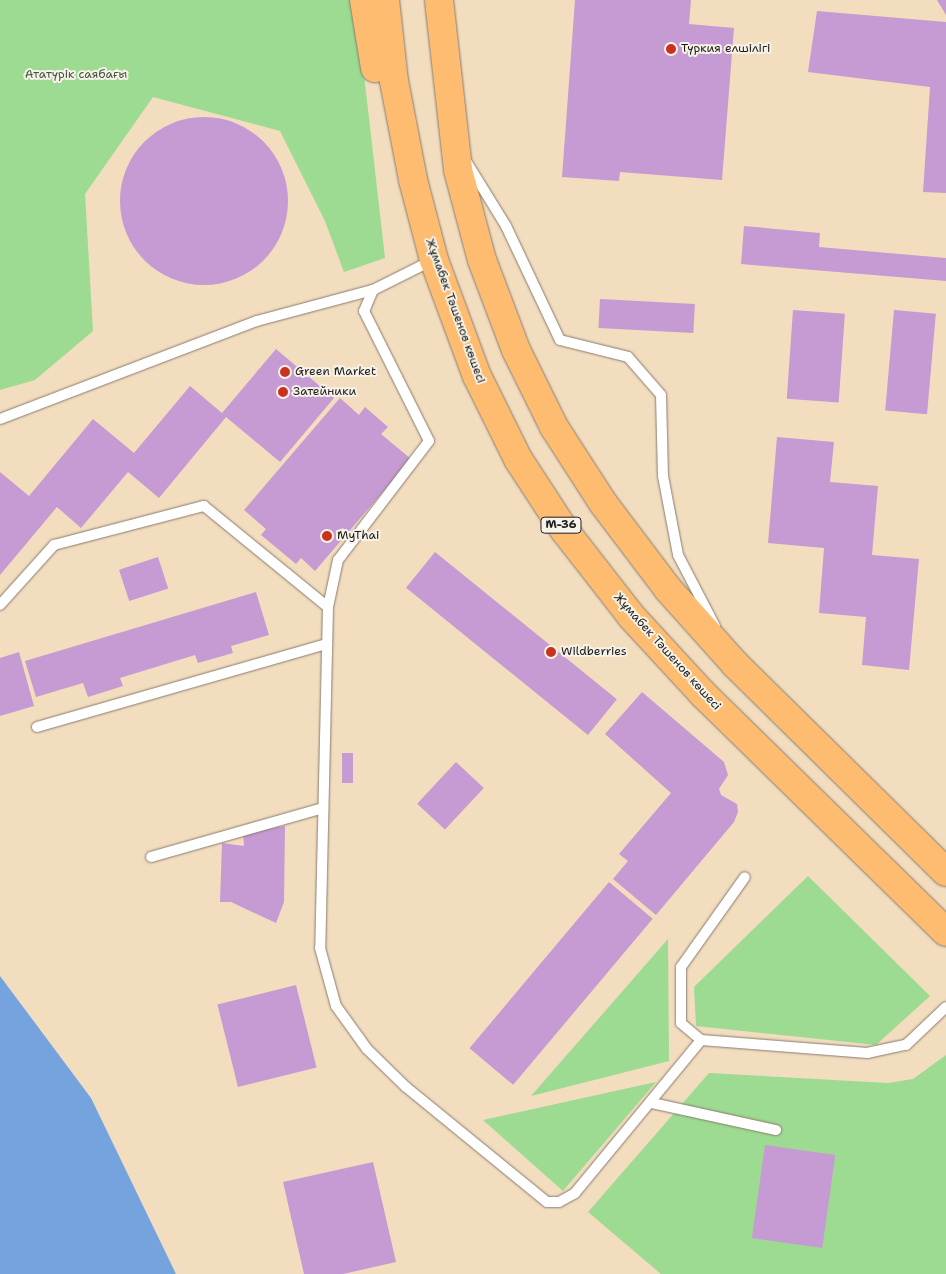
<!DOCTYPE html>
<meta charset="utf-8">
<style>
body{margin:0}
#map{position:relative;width:946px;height:1274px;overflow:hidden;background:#f3ddbf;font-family:"Shantell Sans",sans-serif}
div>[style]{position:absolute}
.green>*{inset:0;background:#9cdb91}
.water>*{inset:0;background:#75a3de}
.building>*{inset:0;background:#c69ad2;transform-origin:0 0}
.round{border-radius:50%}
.roads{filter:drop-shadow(0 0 1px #887c6e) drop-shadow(0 0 1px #887c6e)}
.lane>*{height:10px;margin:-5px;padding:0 5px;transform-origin:5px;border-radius:5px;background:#fff}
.primary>*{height:28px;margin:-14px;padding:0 14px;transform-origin:14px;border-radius:14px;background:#fdbc6f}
.dots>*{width:14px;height:14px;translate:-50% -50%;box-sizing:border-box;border:2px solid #f7f3e8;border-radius:50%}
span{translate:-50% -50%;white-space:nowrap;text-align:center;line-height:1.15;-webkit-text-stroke:4px #f7f3e8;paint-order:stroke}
.shield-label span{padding:1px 4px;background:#f7f3e8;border:1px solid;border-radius:4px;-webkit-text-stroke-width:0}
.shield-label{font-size:11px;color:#1c1c1c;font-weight:700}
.poi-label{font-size:12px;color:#1c1c1c}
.left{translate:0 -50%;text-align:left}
.park-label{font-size:12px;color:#42553f}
.street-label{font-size:12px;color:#1c1c1c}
</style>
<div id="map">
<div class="green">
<div style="clip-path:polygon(0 0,352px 0,358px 22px,385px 258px,344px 272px,325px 221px,280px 131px,153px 97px,85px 194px,93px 331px,35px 380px,0 390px)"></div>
<div style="clip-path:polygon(808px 876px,930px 996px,876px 1045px,696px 1026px,694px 987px)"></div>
<div style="clip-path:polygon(668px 939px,669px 1061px,531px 1096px)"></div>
<div style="clip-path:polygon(946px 1055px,946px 1274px,661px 1274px,588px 1212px,709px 1073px,888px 1083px,913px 1079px)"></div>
<div style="clip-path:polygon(656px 1082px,563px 1191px,483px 1120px)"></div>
</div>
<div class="water">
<div style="clip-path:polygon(0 976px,91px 1098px,176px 1274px,0 1274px)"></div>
</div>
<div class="building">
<div style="clip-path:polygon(575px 0,691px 0,689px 24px,734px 28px,722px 180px,620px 172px,619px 181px,562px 177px)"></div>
<div style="clip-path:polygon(937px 0,946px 0,946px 15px)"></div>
<div style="clip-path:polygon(817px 11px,946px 22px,946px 193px,923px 192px,930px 87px,808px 72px)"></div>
<div class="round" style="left:120px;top:117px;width:168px;height:168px"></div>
<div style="clip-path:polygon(744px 226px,820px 233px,819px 247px,946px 258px,946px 281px,741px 264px)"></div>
<div style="left:600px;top:299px;width:95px;height:29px;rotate:3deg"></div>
<div style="left:793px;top:310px;width:52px;height:89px;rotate:4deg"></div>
<div style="left:894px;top:310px;width:42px;height:101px;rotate:5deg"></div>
<div style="clip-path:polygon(276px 349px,334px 398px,280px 462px,226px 417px,159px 498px,128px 472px,81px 528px,57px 507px,0 575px,0 472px,29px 496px,93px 419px,134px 453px,190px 386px,222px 413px)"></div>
<div style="clip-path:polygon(340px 398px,359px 415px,365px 407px,388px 427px,381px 434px,411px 459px,315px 571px,301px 558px,296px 564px,261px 535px,266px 529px,244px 510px)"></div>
<div style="clip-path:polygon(777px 437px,834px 442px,830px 482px,878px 486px,872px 555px,919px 559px,909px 670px,862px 665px,866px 617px,819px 613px,824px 548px,768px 543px)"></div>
<div style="left:435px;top:552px;width:234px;height:46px;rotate:39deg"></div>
<div style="left:158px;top:557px;width:33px;height:41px;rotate:72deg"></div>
<div style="clip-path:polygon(256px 592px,269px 635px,231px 646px,233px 653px,198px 663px,195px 655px,120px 678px,123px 686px,88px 697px,83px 683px,36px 697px,25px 661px)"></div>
<div style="clip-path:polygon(19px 652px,34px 706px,0 716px,0 658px)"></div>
<div style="clip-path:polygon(642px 692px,724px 762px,728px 775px,719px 789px,721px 795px,737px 804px,738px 812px,734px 822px,656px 915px,613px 879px,628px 861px,619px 854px,671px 793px,605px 734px)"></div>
<div style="left:342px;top:753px;width:11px;height:30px"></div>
<div style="left:456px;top:762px;width:38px;height:57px;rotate:43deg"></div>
<div style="clip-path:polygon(285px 826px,284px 902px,276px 923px,231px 902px,220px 902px,222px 843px,244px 846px,243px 833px)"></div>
<div style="left:609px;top:882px;width:57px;height:217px;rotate:40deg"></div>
<div style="left:296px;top:985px;width:85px;height:81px;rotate:76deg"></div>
<div style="left:765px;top:1145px;width:71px;height:94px;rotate:8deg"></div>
<div style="clip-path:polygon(373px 1162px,396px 1262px,343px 1274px,304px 1274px,283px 1182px)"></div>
</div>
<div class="roads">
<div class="lane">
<div style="left:466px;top:161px;width:76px;rotate:58.4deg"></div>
<div style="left:506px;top:226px;width:126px;rotate:64.7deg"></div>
<div style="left:560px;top:340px;width:70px;rotate:14deg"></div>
<div style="left:628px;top:357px;width:50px;rotate:49deg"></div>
<div style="left:661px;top:395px;width:81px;rotate:88.6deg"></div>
<div style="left:663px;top:476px;width:80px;rotate:79.2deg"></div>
<div style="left:678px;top:555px;width:80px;rotate:62.5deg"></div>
<div style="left:433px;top:260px;width:67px;rotate:153.4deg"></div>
<div style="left:373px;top:290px;width:23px;rotate:113deg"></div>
<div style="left:364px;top:311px;width:145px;rotate:63.4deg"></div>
<div style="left:429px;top:441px;width:150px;rotate:127.4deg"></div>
<div style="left:338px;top:560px;width:48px;rotate:102deg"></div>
<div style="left:328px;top:607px;width:341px;rotate:91.3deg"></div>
<div style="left:320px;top:948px;width:60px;rotate:74.6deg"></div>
<div style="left:336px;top:1006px;width:53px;rotate:54.2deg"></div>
<div style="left:367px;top:1049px;width:54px;rotate:44.3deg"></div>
<div style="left:406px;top:1087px;width:182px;rotate:39.2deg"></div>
<div style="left:547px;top:1202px;width:12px"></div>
<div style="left:559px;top:1202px;width:18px;rotate:-29deg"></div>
<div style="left:575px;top:1193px;width:198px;rotate:-50.5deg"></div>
<div style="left:701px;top:1040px;width:167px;rotate:4.5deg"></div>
<div style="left:867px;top:1053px;width:40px;rotate:-12deg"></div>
<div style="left:906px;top:1045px;width:55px;rotate:-43.5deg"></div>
<div style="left:0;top:419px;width:275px;rotate:-20.9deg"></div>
<div style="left:257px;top:321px;width:120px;rotate:-15deg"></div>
<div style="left:0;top:605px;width:81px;rotate:-48deg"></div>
<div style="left:54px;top:545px;width:155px;rotate:-14.6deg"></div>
<div style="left:204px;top:506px;width:160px;rotate:39.2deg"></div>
<div style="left:37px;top:727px;width:302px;rotate:-16deg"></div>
<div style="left:151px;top:857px;width:179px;rotate:-15.9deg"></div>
<div style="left:701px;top:1040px;width:26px;rotate:-140deg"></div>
<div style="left:681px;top:1023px;width:56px;rotate:-90deg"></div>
<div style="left:681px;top:967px;width:110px;rotate:-54.6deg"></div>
<div style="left:652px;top:1103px;width:127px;rotate:12.3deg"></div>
</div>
<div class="primary">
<div style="left:364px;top:0;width:69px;rotate:80.8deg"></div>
<div style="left:385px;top:0;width:81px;rotate:83.7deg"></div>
<div style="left:394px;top:81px;width:101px;rotate:79.1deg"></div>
<div style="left:413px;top:180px;width:83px;rotate:75.3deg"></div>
<div style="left:434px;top:260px;width:124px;rotate:69.7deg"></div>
<div style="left:477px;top:376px;width:93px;rotate:63.7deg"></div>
<div style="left:518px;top:459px;width:86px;rotate:56.9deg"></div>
<div style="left:565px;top:531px;width:109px;rotate:52.1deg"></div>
<div style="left:632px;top:617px;width:105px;rotate:47.3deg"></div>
<div style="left:703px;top:694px;width:340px;rotate:44.4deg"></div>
<div style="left:439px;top:0;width:171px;rotate:83.6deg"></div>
<div style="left:458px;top:170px;width:93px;rotate:75.1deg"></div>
<div style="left:482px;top:260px;width:96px;rotate:69.3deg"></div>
<div style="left:516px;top:350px;width:86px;rotate:63.7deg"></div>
<div style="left:554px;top:427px;width:90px;rotate:57.2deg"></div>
<div style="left:603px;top:503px;width:108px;rotate:52.9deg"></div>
<div style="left:668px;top:589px;width:101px;rotate:48.2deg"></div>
<div style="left:735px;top:664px;width:296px;rotate:44.6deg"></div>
</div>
</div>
<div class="dots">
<div style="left:671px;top:49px;background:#c8321e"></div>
<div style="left:285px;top:372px;background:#c8321e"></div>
<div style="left:283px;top:392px;background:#c8321e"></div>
<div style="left:327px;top:536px;background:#c8321e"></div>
<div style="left:551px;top:652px;background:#c8321e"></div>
</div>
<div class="shield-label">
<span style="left:561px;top:525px">M-36</span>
</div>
<div class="poi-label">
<span class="left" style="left:681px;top:49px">Түркия елшілігі</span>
<span class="left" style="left:295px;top:372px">Green Market</span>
<span class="left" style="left:293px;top:392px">Затейники</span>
<span class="left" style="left:337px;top:536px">MyThai</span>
<span class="left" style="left:561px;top:652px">Wildberries</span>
</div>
<div class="park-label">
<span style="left:76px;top:75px">Ататүрік саябағы</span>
</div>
<div class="street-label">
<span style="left:455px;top:311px;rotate:70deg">Жұмабек Тәшенов көшесі</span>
<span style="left:667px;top:652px;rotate:48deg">Жұмабек Тәшенов көшесі</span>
</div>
</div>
